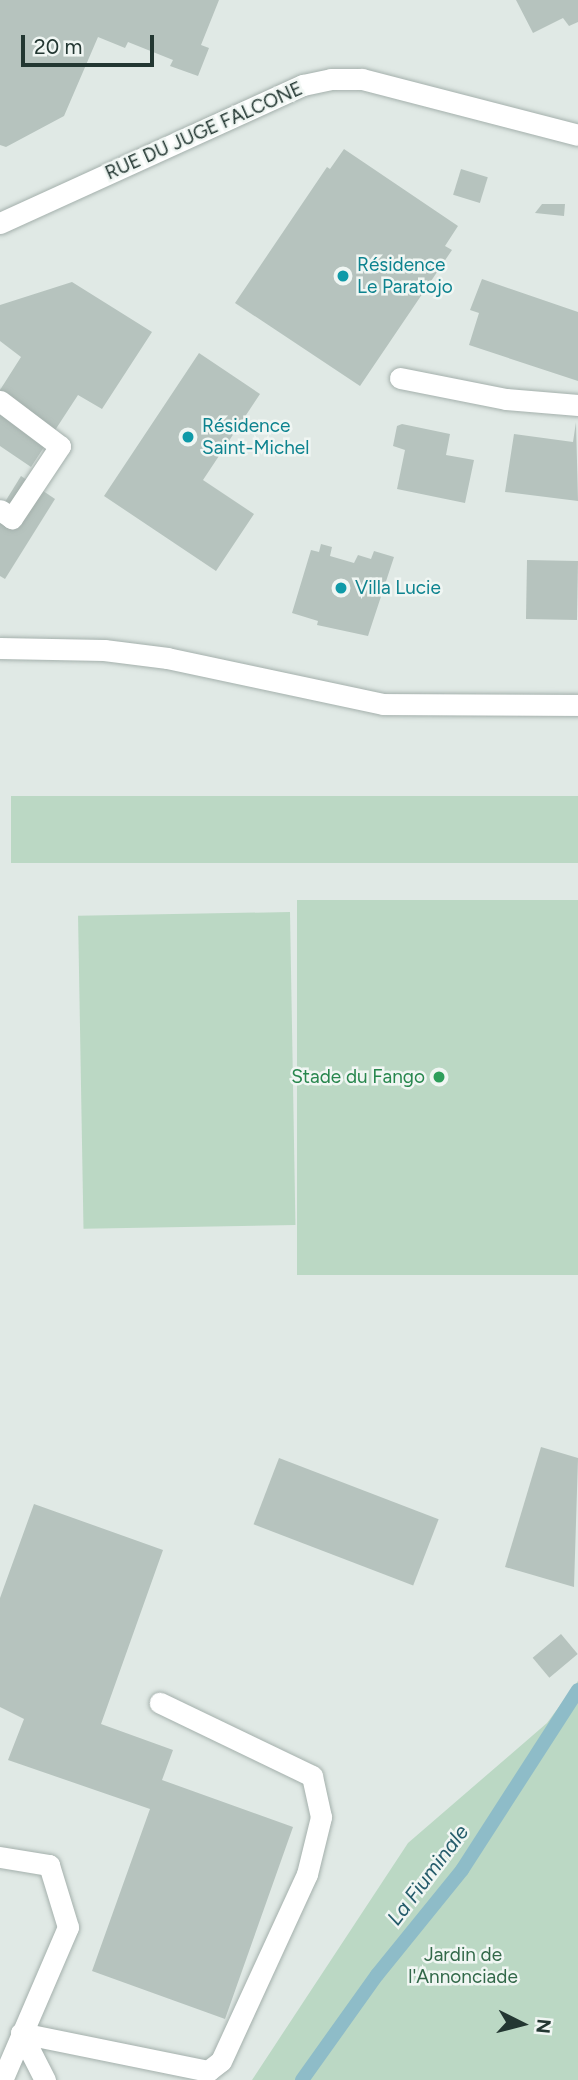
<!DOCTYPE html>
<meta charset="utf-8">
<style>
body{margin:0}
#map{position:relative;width:578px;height:2080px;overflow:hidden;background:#e0e9e5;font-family:Figtree,sans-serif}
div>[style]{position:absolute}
.green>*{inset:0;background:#bbd8c4;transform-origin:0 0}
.stream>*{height:14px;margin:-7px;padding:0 7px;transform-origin:7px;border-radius:7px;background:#8ebcc8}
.building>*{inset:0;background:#b6c3be;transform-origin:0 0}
.roads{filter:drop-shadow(0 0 2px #a4b0ac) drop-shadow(0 0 2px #a4b0ac)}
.minor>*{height:21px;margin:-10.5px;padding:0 10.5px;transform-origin:10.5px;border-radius:10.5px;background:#fff}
.dots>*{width:19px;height:19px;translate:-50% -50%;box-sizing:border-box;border:4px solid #f0f6f3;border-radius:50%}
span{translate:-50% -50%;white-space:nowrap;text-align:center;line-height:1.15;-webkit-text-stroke:5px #f0f6f3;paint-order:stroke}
.street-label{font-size:19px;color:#233732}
.culture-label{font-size:19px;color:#0d838f}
.left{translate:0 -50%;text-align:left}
.leisure-label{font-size:19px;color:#27864d}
.right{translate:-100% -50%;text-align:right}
.park-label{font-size:19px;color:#326849}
.water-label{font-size:21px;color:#255c6b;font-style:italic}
.north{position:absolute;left:487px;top:1989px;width:70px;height:70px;-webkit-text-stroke:5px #f0f6f3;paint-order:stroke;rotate:96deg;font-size:19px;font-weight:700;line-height:28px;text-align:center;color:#233732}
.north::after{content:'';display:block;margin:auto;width:24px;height:32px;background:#233732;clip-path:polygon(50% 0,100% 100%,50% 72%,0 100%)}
.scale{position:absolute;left:21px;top:35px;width:133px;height:32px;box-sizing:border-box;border:4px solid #233732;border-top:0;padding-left:9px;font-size:21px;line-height:24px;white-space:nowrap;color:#233732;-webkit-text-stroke:5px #f0f6f3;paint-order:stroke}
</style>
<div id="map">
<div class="green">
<div style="left:578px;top:796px;width:67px;height:567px;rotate:90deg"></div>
<div style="left:578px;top:900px;width:375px;height:281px;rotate:90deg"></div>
<div style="left:290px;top:912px;width:313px;height:212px;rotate:89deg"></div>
<div style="clip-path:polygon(578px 1681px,578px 2080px,252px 2080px,408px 1843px,547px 1723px)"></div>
</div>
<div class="stream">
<div style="left:302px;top:2080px;width:129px;rotate:-54.5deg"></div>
<div style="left:377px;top:1975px;width:135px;rotate:-51deg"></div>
<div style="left:462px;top:1870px;width:214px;rotate:-57.2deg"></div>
</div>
<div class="building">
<div style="clip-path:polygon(0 0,219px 0,201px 45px,209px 48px,198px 76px,170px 66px,173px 60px,128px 42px,125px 48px,98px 37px,64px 116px,6px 147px,0 145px)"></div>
<div style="clip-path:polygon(516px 0,578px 0,578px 22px,569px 26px,563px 18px,533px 33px)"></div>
<div style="clip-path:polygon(344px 149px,458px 226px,445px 246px,452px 250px,360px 386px,235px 303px,327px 167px,330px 169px)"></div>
<div style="left:461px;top:169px;width:28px;height:27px;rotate:17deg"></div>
<div style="clip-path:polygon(542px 204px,565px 204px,564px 216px,535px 213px)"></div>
<div style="clip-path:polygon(482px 279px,578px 312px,578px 381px,469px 345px,479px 313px,470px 310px)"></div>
<div style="clip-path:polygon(72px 282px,152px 332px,102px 409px,78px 395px,31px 467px,0 446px,0 390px,21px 357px,0 341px,0 305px)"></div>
<div style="clip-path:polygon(199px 353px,260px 394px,203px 480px,254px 514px,216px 571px,104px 496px)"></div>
<div style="clip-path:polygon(576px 422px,578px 501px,505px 492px,514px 434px,573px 442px)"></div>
<div style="clip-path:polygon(402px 424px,450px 434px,446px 455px,474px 460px,465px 503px,397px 489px,405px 450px,393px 446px,397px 426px)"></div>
<div style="clip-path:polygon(21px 476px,55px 499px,5px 579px,0 576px,0 510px)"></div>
<div style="clip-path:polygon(321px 544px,332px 547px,330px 556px,354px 563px,358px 555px,371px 559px,374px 551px,394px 557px,368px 636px,317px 625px,318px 621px,292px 613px,311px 550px,319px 552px)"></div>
<div style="left:527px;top:560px;width:51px;height:59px;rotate:1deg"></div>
<div style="clip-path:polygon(541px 1447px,578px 1458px,574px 1587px,505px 1567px)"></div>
<div style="left:279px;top:1458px;width:171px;height:71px;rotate:21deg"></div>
<div style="clip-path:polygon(34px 1504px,163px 1550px,101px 1724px,173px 1750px,162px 1780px,293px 1827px,225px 2019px,92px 1971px,150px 1809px,8px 1760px,24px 1719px,0 1707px,0 1598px)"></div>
<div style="left:561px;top:1634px;width:26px;height:37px;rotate:50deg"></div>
</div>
<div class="roads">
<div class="minor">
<div style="left:0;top:223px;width:333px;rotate:-24.5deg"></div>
<div style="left:303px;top:85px;width:29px;rotate:-12deg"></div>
<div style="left:331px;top:79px;width:31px"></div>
<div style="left:362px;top:79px;width:223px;rotate:14.5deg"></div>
<div style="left:400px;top:378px;width:108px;rotate:11.2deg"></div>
<div style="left:506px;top:399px;width:72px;rotate:4.8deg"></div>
<div style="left:0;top:401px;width:75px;rotate:36.9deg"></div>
<div style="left:60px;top:446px;width:87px;rotate:123.7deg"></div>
<div style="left:12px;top:518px;width:14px;rotate:-146deg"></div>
<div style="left:0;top:648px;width:104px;rotate:1.1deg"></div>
<div style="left:104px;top:650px;width:64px;rotate:7.2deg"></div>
<div style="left:167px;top:658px;width:221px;rotate:12deg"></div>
<div style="left:383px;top:704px;width:195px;rotate:0.3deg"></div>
<div style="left:0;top:1857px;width:50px;rotate:9.3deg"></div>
<div style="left:49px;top:1865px;width:65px;rotate:73deg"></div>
<div style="left:68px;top:1927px;width:167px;rotate:113.3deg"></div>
<div style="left:21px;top:2033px;width:191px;rotate:11.5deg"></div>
<div style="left:208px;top:2071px;width:16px;rotate:-38deg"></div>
<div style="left:221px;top:2061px;width:206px;rotate:-65.3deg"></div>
<div style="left:307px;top:1874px;width:59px;rotate:-76.2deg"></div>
<div style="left:321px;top:1817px;width:42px;rotate:-102.4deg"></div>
<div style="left:312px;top:1776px;width:169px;rotate:-154.3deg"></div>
<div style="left:21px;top:2033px;width:53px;rotate:62.9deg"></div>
</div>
</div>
<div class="dots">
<div style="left:343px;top:276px;background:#0f9aa8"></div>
<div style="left:188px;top:437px;background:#0f9aa8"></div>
<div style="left:341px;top:588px;background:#0f9aa8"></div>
<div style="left:439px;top:1077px;background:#2e9e5b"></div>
</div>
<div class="street-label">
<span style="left:204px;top:131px;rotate:-24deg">RUE DU JUGE FALCONE</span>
</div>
<div class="culture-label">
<span class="left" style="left:357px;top:276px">Résidence<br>Le Paratojo</span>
<span class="left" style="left:202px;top:437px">Résidence<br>Saint-Michel</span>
<span class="left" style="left:355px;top:588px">Villa Lucie</span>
</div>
<div class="leisure-label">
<span class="right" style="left:425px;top:1077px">Stade du Fango</span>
</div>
<div class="park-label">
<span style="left:463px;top:1966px">Jardin de<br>l'Annonciade</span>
</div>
<div class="water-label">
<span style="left:428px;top:1875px;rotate:-53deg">La Fiuminale</span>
</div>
<div class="north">N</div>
<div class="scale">20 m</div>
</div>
